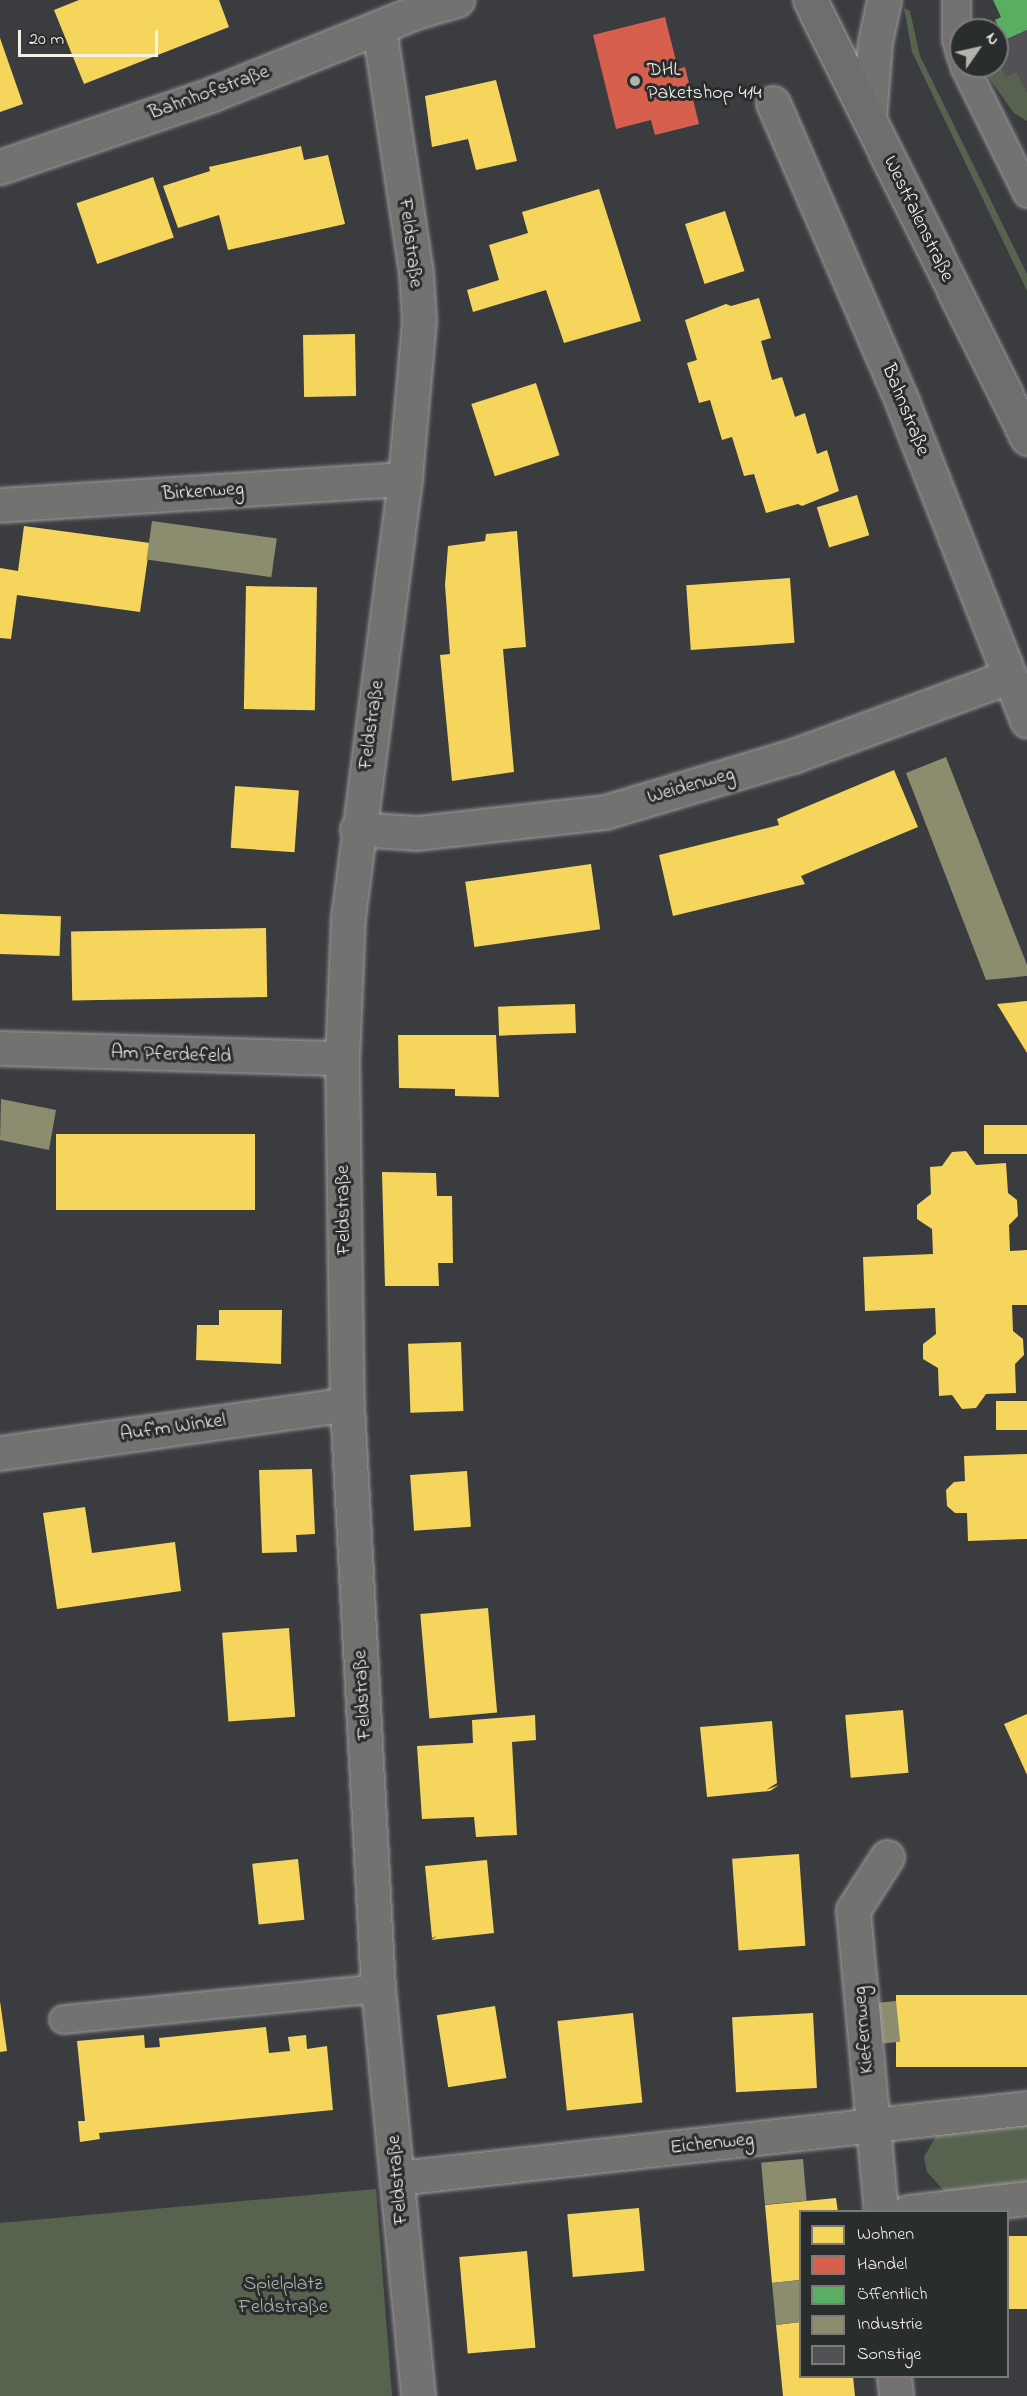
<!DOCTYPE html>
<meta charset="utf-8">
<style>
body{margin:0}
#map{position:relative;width:1027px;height:2396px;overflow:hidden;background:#3b3c40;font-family:"Indie Flower",sans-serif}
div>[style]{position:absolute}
.green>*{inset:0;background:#58634f}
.homes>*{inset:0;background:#f6d55c;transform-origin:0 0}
.shops>*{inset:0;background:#d6604d}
.public>*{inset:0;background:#5aae61}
.industry>*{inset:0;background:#8c8c6e;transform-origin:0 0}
.building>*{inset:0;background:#525156}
.roads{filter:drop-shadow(0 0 2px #9f9e9f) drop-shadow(0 0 2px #9f9e9f)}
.lane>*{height:27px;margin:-13.5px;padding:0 13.5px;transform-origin:13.5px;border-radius:13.5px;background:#737270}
.street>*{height:33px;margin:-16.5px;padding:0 16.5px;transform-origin:16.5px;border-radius:16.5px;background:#737270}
.secondary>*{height:33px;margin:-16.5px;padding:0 16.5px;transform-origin:16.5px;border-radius:16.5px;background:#737270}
.primary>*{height:33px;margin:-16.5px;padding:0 16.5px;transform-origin:16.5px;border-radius:16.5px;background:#706e6c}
.dots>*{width:16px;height:16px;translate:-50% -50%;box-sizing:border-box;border:3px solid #2a2d2e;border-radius:50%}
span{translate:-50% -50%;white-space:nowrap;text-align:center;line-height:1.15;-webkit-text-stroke:6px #2a2d2e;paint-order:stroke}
.poi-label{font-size:20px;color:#f4f1e8}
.left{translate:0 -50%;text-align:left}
.street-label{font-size:20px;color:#f4f1e8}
.park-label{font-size:20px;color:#b0b4a4}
.legend{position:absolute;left:799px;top:2210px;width:210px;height:168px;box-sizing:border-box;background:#2a2d2e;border:2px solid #7b7b78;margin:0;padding:8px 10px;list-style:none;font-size:18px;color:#f4f1e8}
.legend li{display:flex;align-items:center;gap:12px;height:30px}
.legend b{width:30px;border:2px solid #7b7b78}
.north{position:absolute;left:949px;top:18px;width:60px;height:60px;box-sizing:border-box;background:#2a2d2e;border:2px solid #7b7b78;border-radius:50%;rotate:56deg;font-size:16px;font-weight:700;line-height:24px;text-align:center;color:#f4f1e8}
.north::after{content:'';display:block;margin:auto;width:21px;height:27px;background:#b3b2ad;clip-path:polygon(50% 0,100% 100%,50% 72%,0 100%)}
.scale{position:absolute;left:18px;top:30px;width:140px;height:27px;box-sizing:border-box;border:3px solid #f4f1e8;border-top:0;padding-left:8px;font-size:18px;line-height:21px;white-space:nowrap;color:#f4f1e8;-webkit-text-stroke:4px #2a2d2e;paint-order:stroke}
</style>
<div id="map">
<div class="green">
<div style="clip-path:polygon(904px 8px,910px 11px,920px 56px,1027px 274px,1027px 291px,912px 52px)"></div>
<div style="clip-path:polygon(1001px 65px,1017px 72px,1027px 92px,1027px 121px,1014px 113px,986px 74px)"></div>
<div style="clip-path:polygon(1027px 2118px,1027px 2187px,946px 2193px,927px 2172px,924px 2157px,939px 2131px)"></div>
<div style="clip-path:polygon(376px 2189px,392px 2396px,0 2396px,0 2223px)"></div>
</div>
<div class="homes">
<div style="clip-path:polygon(79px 0,219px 0,229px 27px,84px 84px,54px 10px)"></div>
<div style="clip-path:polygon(0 38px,23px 104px,0 112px)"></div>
<div style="clip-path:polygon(496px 80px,517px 161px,476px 170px,468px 139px,432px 147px,425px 96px)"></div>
<div style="clip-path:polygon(301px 146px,304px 160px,328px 155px,345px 224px,228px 250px,219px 215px,178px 228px,163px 186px,210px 171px,209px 167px)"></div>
<div style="left:153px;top:177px;width:64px;height:81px;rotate:71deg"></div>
<div style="clip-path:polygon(599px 189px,641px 321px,564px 343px,546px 290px,473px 312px,467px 290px,499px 280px,489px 245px,528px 233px,522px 212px)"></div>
<div style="left:725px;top:211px;width:63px;height:42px;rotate:72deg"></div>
<div style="clip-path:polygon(759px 298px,771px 338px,761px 341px,772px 380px,782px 377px,795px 417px,805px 413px,817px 454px,827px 450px,839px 491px,802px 506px,798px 504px,766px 513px,754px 474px,744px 476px,732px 437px,722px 440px,710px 400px,699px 403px,687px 363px,697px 360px,685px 320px,726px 304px,731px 306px)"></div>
<div style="left:355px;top:334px;width:62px;height:52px;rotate:89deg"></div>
<div style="left:536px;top:383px;width:76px;height:68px;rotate:72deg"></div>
<div style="left:857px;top:495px;width:42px;height:42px;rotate:73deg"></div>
<div style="clip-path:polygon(24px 526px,150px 543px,140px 612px,17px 595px,11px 639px,0 638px,0 568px,18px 571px)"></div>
<div style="clip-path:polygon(517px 531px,526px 647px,503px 649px,514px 772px,452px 781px,440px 655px,450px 654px,445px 585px,448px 546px,485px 541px,486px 534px)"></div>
<div style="left:790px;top:578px;width:65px;height:104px;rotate:86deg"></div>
<div style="left:246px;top:586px;width:71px;height:123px;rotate:1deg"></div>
<div style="clip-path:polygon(894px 770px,918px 827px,801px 876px,805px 884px,673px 916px,659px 855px,779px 825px,777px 819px)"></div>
<div style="left:235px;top:786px;width:64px;height:62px;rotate:4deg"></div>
<div style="left:591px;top:864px;width:66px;height:127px;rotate:82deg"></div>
<div style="left:0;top:914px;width:61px;height:40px;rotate:2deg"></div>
<div style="left:266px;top:928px;width:69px;height:195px;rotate:89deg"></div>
<div style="clip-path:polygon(1027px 1001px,1027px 1053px,997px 1004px)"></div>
<div style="left:575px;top:1004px;width:29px;height:77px;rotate:88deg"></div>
<div style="clip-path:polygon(398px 1035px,496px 1035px,499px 1097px,455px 1096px,455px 1089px,399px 1088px)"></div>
<div style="left:1027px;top:1125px;width:29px;height:43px;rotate:90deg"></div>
<div style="left:56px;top:1134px;width:199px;height:76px"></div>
<div style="clip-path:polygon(966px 1151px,976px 1165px,1006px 1163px,1008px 1193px,1017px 1200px,1018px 1216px,1009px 1225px,1010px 1251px,1027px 1250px,1027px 1305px,1012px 1305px,1013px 1331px,1023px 1339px,1024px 1355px,1015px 1364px,1016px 1393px,986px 1394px,976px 1408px,962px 1409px,952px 1395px,939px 1396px,938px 1368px,923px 1359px,923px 1344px,936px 1334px,935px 1308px,865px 1311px,863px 1257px,933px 1254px,932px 1229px,917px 1219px,917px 1205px,931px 1194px,930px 1167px,942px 1166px,952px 1152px)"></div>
<div style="clip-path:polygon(382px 1172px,436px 1173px,437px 1196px,452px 1196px,453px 1263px,438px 1263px,439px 1286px,385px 1286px)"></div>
<div style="clip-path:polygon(219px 1310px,282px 1310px,281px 1364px,196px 1360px,197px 1325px,219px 1325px)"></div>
<div style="left:461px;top:1342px;width:69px;height:53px;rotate:88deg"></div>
<div style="left:1027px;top:1401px;width:29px;height:31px;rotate:90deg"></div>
<div style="clip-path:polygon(1027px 1454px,1027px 1539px,968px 1541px,967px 1513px,955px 1513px,947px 1506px,946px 1490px,954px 1482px,965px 1481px,964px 1456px)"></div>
<div style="clip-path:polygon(312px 1469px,315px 1534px,296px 1535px,297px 1552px,262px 1553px,259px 1470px)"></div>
<div style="left:467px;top:1471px;width:56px;height:57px;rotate:86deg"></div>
<div style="clip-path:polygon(85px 1507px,92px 1553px,175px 1542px,181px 1591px,57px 1609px,43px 1513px)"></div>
<div style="left:488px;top:1608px;width:105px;height:68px;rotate:85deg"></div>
<div style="left:289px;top:1628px;width:89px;height:67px;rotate:86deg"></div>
<div style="left:903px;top:1710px;width:63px;height:58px;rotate:85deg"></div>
<div style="clip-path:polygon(1027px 1714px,1027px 1775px,1004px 1724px)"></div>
<div style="clip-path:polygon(535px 1715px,536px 1740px,512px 1742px,517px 1835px,476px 1837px,474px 1817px,422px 1819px,417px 1746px,473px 1743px,472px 1720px)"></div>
<div style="clip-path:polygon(772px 1721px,777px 1783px,766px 1790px,779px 1785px,770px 1791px,707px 1797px,700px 1727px)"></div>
<div style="left:799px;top:1854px;width:92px;height:67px;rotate:86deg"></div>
<div style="left:298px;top:1859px;width:61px;height:46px;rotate:84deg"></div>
<div style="clip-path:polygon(487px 1860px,494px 1933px,431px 1940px,437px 1936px,432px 1938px,425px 1866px)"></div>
<div style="left:1027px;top:1995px;width:72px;height:131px;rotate:90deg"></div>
<div style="clip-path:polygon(0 2001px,7px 2051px,0 2052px)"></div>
<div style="left:495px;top:2006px;width:73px;height:59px;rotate:81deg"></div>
<div style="left:633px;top:2013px;width:90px;height:76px;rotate:84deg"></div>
<div style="left:813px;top:2013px;width:75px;height:81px;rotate:87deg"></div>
<div style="clip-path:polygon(266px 2027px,269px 2053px,290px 2051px,288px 2037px,306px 2035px,307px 2049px,327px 2046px,333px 2110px,99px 2133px,100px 2139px,80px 2142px,78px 2121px,85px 2121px,77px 2041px,144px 2035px,145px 2048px,160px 2047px,159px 2038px)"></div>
<div style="clip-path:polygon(836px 2198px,838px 2212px,800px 2212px,800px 2280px,772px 2283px,765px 2205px)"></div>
<div style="left:639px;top:2208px;width:63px;height:72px;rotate:85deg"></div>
<div style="left:1027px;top:2236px;width:73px;height:19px;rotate:90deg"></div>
<div style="left:527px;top:2251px;width:97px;height:68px;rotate:85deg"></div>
<div style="clip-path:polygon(800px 2322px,800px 2376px,853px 2376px,855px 2396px,783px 2396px,776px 2325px)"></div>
</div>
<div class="shops">
<div style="clip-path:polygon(665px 17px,678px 69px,685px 67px,699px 124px,655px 135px,651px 120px,616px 129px,593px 35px)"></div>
</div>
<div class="public">
<div style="clip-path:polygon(993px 0,1027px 0,1027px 30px,1005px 40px,995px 20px,1001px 17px)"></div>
</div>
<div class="industry">
<div style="left:152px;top:521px;width:126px;height:39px;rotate:8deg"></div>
<div style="clip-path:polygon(946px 757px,1027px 965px,1027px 976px,986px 980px,906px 773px)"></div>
<div style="clip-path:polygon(1px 1099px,56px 1110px,49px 1150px,0 1140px)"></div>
<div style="left:896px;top:2001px;width:41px;height:20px;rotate:84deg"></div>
<div style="left:803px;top:2159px;width:42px;height:42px;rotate:85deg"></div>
<div style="clip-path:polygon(800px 2280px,800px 2322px,776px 2325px,772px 2283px)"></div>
</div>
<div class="building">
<div style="clip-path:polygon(1027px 30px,1027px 92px,1017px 72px,1006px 77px,997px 59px,997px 45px)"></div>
</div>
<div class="roads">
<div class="lane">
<div style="left:956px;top:0;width:39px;rotate:90deg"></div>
<div style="left:956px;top:39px;width:19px;rotate:74deg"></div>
<div style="left:964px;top:66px;width:142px;rotate:63.6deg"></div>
<div style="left:63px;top:2019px;width:317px;rotate:-5.6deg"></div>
</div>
<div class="street">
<div style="left:379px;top:28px;width:247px;rotate:81.4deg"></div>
<div style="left:416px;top:272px;width:49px;rotate:86.5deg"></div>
<div style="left:419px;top:321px;width:159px;rotate:95.1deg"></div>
<div style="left:405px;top:479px;width:442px;rotate:97.4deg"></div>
<div style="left:348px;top:917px;width:141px;rotate:92.4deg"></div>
<div style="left:342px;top:1058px;width:346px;rotate:89.2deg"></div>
<div style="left:347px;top:1404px;width:585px;rotate:86.96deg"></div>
<div style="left:378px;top:1988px;width:410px;rotate:84.4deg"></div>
<div style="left:773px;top:103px;width:328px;rotate:66.6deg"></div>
<div style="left:903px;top:404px;width:340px;rotate:68.6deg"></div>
<div style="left:0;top:167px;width:225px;rotate:-18.9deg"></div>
<div style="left:213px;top:94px;width:219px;rotate:-22deg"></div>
<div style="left:416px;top:12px;width:43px;rotate:-16.3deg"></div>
<div style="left:0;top:505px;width:406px;rotate:-3.7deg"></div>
<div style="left:357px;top:829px;width:60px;rotate:3.8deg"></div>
<div style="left:417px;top:833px;width:189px;rotate:-6.4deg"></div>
<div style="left:605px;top:812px;width:196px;rotate:-16.6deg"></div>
<div style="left:793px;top:756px;width:231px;rotate:-20.2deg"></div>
<div style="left:0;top:1048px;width:342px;rotate:1.7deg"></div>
<div style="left:0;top:1453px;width:350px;rotate:-8deg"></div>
<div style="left:398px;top:2178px;width:633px;rotate:-6.35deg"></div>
<div style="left:881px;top:2212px;width:303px;rotate:-95.3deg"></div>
<div style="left:853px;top:1910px;width:63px;rotate:-57.3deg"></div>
<div style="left:908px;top:2212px;width:120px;rotate:-6.7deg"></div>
<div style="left:894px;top:2376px;width:20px;rotate:84deg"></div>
</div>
<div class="secondary">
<div style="left:869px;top:119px;width:77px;rotate:-85.5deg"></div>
<div style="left:875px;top:42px;width:43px;rotate:-77.9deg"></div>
</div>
<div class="primary">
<div style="left:810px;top:0;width:489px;rotate:63.6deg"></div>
</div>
</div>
<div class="dots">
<div style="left:635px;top:81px;background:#b3b2ad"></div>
</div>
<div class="poi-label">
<span class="left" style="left:647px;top:82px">DHL<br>Paketshop 414</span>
</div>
<div class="street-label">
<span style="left:209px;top:93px;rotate:-20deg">Bahnhofstraße</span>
<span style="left:918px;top:219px;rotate:64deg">Westfalenstraße</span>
<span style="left:410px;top:243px;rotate:83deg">Feldstraße</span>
<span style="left:905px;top:410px;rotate:68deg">Bahnstraße</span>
<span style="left:203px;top:492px;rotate:-4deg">Birkenweg</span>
<span style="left:372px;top:725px;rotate:-82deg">Feldstraße</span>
<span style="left:691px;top:786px;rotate:-16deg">Weidenweg</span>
<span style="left:171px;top:1055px;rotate:2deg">Am Pferdefeld</span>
<span style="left:344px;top:1210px;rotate:-91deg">Feldstraße</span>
<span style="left:173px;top:1428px;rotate:-8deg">Auf'm Winkel</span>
<span style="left:363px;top:1695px;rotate:-93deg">Feldstraße</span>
<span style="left:864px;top:2030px;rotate:-95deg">Kiefernweg</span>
<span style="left:712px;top:2144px;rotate:-6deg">Eichenweg</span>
<span style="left:398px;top:2180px;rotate:-95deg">Feldstraße</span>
</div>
<div class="park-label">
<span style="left:283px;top:2296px">Spielplatz<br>Feldstraße</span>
</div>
<ul class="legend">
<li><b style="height:16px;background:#f6d55c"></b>Wohnen</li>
<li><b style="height:16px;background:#d6604d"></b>Handel</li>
<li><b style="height:16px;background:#5aae61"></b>Öffentlich</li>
<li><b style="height:16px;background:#8c8c6e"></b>Industrie</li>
<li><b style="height:16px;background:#525156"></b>Sonstige</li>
</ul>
<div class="north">N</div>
<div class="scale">20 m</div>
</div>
